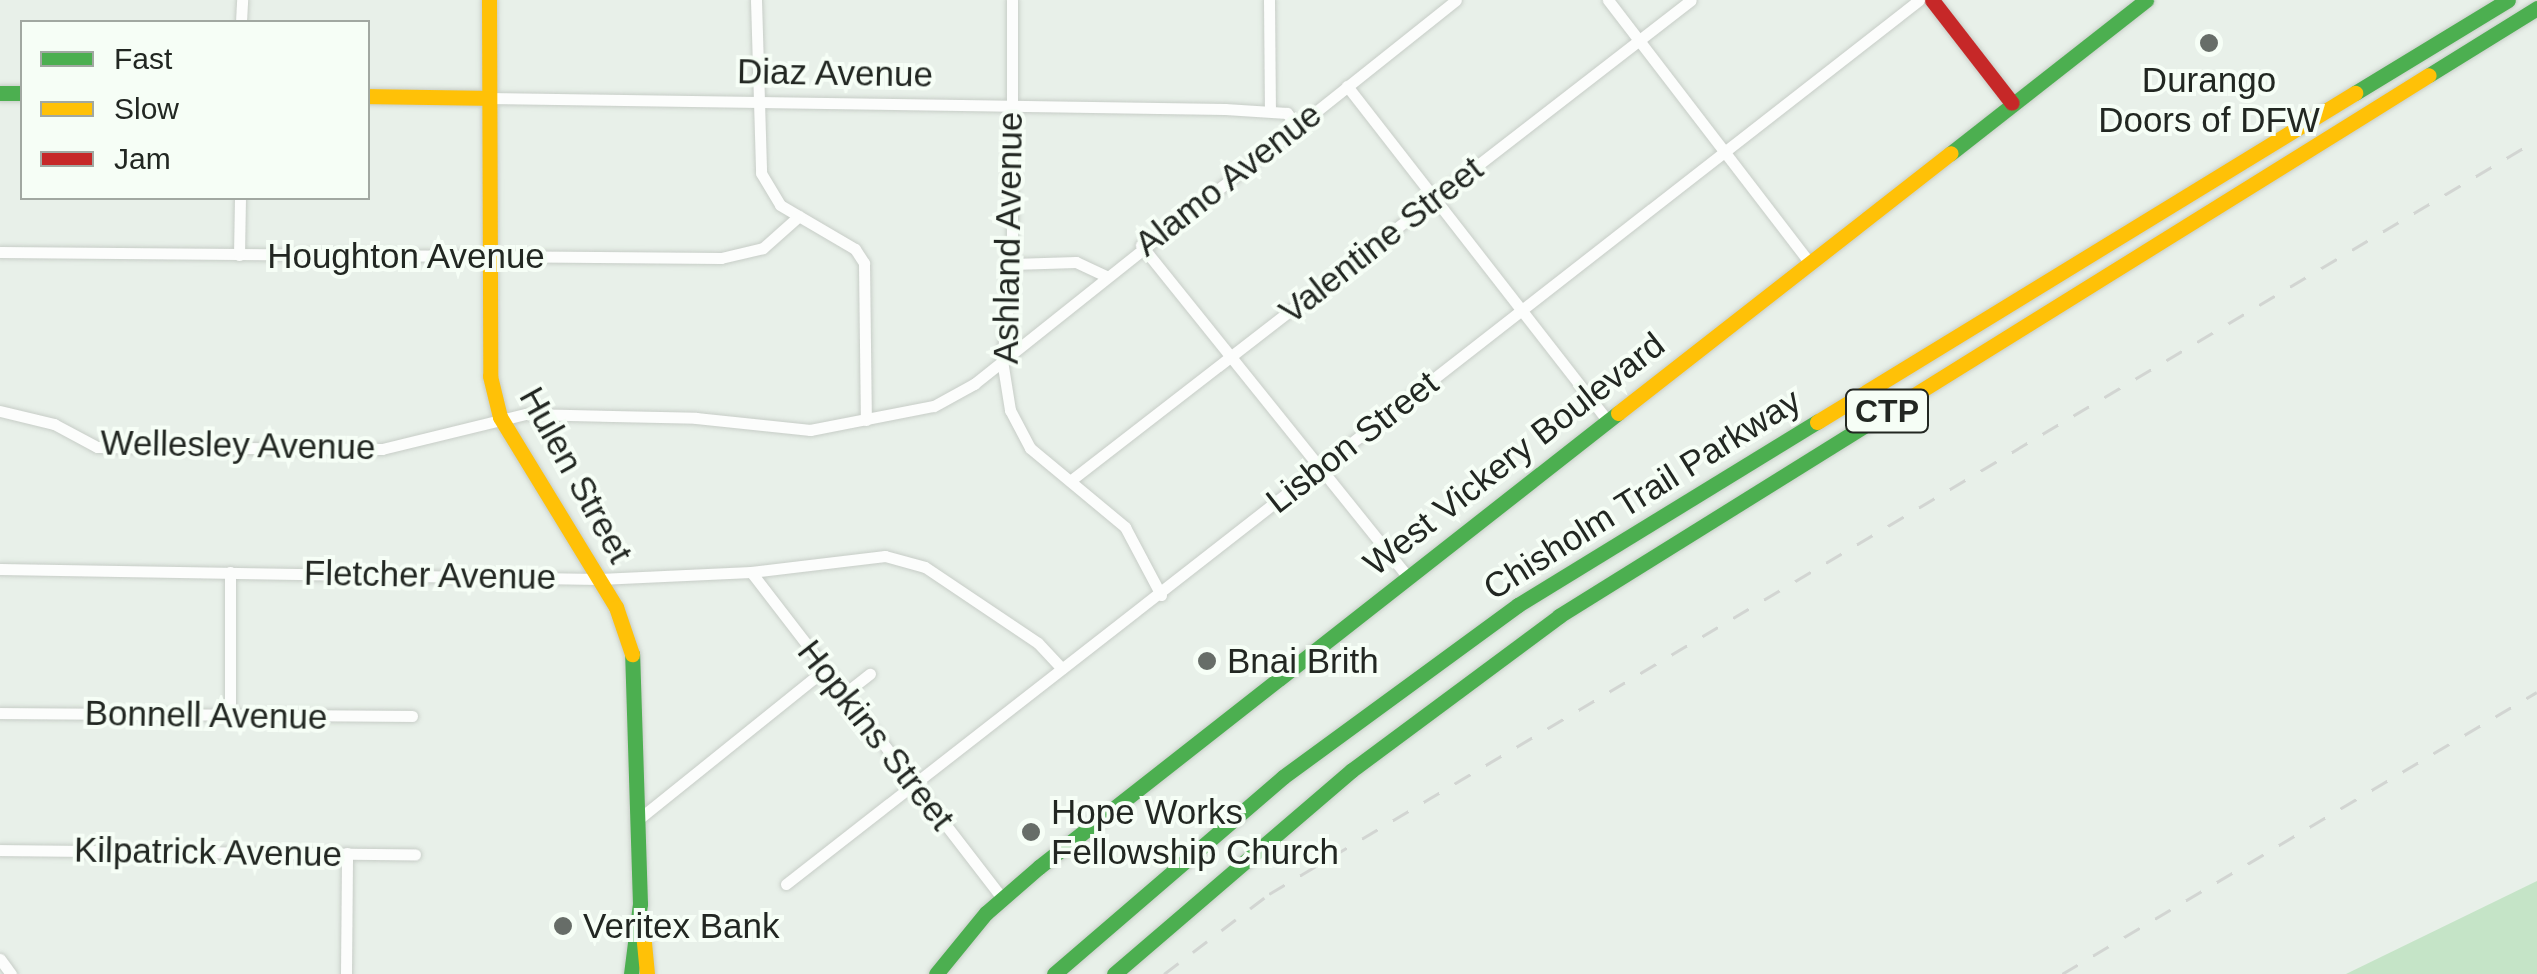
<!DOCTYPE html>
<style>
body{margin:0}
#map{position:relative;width:2537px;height:974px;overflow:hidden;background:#e8f0e9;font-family:Arial,sans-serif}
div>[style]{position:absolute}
.green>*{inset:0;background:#c5e4c7}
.roads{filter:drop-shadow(0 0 2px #c7cdc7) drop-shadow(0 0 2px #c7cdc7)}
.street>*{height:11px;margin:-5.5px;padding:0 5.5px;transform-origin:5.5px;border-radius:5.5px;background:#fcfdfc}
.fast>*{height:15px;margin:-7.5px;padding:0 7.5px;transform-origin:7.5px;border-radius:7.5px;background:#4caf50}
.slow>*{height:15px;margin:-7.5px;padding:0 7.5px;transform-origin:7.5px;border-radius:7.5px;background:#ffc107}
.jam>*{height:15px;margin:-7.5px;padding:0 7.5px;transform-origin:7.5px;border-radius:7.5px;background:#c62828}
.rail>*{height:2.5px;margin-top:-1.25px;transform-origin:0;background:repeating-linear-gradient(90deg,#d2d5d2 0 18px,transparent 0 36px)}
.dots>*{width:28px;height:28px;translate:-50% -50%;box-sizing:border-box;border:5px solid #f6fef6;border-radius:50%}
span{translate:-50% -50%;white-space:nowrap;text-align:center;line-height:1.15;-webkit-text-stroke:8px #f6fef6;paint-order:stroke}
.shield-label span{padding:2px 8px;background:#f6fef6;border:2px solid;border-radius:8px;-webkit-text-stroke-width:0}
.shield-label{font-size:32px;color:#222722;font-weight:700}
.street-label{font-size:35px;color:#222722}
.poi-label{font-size:35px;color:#222722}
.left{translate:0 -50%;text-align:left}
.legend{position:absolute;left:20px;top:20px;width:350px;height:180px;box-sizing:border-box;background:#f6fef6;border:2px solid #a1a8a1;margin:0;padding:12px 18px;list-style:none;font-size:30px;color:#222722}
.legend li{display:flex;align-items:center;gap:20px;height:50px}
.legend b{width:50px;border:2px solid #a1a8a1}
</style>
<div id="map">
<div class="green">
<div style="clip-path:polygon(2537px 881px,2537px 974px,2346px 974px)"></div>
</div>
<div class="roads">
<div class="street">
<div style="left:756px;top:0;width:173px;rotate:88.3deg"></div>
<div style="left:761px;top:173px;width:37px;rotate:59deg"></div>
<div style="left:780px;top:205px;width:87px;rotate:30.4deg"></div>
<div style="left:855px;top:249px;width:17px;rotate:57deg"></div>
<div style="left:864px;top:263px;width:157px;rotate:89.3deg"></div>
<div style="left:1012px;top:0;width:264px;rotate:90deg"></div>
<div style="left:1012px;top:264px;width:97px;rotate:95.9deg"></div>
<div style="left:1002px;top:360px;width:51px;rotate:80.9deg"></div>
<div style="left:1010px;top:410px;width:43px;rotate:62.2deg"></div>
<div style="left:1030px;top:448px;width:124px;rotate:39.7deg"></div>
<div style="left:1125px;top:527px;width:77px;rotate:62.1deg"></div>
<div style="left:1269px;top:0;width:111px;rotate:89.5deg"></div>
<div style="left:1608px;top:0;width:332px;rotate:52.5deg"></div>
<div style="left:241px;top:22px;width:22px;rotate:-87deg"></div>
<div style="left:1347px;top:86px;width:423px;rotate:52.1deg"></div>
<div style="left:489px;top:98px;width:736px;rotate:0.86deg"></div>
<div style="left:1225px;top:109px;width:62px;rotate:3.7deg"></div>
<div style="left:1287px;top:113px;width:15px;rotate:53deg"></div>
<div style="left:1141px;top:245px;width:423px;rotate:51.2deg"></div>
<div style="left:0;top:252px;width:721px;rotate:0.48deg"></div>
<div style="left:721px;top:258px;width:43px;rotate:-13.4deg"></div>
<div style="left:763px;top:248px;width:48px;rotate:-41.6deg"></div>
<div style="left:239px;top:255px;width:57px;rotate:-89deg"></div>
<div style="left:1012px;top:264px;width:64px;rotate:-1.8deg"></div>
<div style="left:1076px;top:262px;width:33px;rotate:25deg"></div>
<div style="left:0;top:411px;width:56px;rotate:13.5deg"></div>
<div style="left:54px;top:424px;width:49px;rotate:28.1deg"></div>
<div style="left:97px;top:447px;width:285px;rotate:0.4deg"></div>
<div style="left:382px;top:449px;width:148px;rotate:-13.7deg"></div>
<div style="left:526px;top:414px;width:170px;rotate:1.3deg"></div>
<div style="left:696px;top:418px;width:115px;rotate:6deg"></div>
<div style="left:810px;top:430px;width:126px;rotate:-11deg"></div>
<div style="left:934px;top:406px;width:46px;rotate:-28.8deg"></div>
<div style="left:974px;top:384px;width:616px;rotate:-38.54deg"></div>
<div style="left:1070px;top:481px;width:785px;rotate:-37.76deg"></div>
<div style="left:0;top:569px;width:599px;rotate:0.96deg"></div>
<div style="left:599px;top:579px;width:152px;rotate:-2.6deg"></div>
<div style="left:751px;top:572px;width:135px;rotate:-6.8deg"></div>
<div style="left:885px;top:556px;width:41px;rotate:15.4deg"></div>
<div style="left:925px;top:567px;width:136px;rotate:33.9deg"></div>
<div style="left:1038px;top:643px;width:35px;rotate:47deg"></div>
<div style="left:230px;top:572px;width:143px;rotate:90deg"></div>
<div style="left:751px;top:572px;width:411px;rotate:52.4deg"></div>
<div style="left:844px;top:694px;width:33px;rotate:-38deg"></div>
<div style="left:0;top:713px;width:412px;rotate:0.4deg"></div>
<div style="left:640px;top:818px;width:238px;rotate:-38.8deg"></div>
<div style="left:0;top:850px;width:415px;rotate:0.6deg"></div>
<div style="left:786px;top:884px;width:1437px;rotate:-37.96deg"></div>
<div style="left:0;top:959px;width:19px;rotate:54deg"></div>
<div style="left:346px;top:974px;width:121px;rotate:-89.5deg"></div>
</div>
<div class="fast">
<div style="left:2429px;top:75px;width:127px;rotate:-31.8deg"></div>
<div style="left:0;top:93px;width:22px"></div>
<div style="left:2355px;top:93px;width:179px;rotate:-31.3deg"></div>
<div style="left:1951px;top:153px;width:248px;rotate:-38.1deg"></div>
<div style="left:631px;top:974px;width:71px;rotate:-82.7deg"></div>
<div style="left:640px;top:904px;width:250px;rotate:-91.8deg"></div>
<div style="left:936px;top:974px;width:79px;rotate:-50.7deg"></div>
<div style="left:986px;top:913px;width:70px;rotate:-41deg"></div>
<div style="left:1039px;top:867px;width:736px;rotate:-38.1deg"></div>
<div style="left:1054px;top:974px;width:302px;rotate:-40.7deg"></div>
<div style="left:1283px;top:777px;width:291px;rotate:-36.2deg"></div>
<div style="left:1518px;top:605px;width:351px;rotate:-31.5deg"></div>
<div style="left:1114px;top:974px;width:313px;rotate:-40.6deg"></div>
<div style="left:1352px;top:770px;width:258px;rotate:-36.6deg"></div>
<div style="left:1559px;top:616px;width:371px;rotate:-31.9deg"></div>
</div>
<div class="slow">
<div style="left:489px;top:0;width:376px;rotate:89.8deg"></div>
<div style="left:490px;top:376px;width:42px;rotate:76.3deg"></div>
<div style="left:500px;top:417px;width:223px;rotate:58.6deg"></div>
<div style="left:616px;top:607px;width:50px;rotate:71.2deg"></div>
<div style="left:368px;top:96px;width:121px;rotate:0.9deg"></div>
<div style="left:1618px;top:413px;width:422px;rotate:-38deg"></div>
<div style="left:1874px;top:420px;width:653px;rotate:-31.87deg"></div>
<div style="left:1817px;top:422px;width:631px;rotate:-31.45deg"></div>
<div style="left:642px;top:922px;width:52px;rotate:84.5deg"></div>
</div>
<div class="jam">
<div style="left:1932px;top:0;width:130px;rotate:52.2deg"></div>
</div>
</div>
<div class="rail">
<div style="left:1164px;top:974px;width:132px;rotate:-37.3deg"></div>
<div style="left:1269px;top:894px;width:1475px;rotate:-30.74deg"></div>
<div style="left:2062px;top:974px;width:552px;rotate:-30.7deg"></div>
</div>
<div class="dots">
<div style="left:2209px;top:43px;background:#676d68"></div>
<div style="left:1207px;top:661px;background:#676d68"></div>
<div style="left:1031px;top:832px;background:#676d68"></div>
<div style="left:563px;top:926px;background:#676d68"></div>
</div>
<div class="shield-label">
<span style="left:1887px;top:411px">CTP</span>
</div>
<div class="street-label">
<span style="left:835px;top:73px;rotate:1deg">Diaz Avenue</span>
<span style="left:1228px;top:179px;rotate:-38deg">Alamo Avenue</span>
<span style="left:1008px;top:238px;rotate:-89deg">Ashland Avenue</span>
<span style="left:1381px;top:240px;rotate:-38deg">Valentine Street</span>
<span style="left:406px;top:256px">Houghton Avenue</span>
<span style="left:1352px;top:442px;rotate:-38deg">Lisbon Street</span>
<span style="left:238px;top:445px;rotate:1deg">Wellesley Avenue</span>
<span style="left:1514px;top:454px;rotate:-38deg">West Vickery Boulevard</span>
<span style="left:576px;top:475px;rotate:61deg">Hulen Street</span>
<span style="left:1642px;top:494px;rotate:-32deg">Chisholm Trail Parkway</span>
<span style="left:430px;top:575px;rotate:1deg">Fletcher Avenue</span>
<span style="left:206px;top:715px;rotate:1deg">Bonnell Avenue</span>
<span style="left:876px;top:735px;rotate:52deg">Hopkins Street</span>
<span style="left:208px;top:852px;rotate:1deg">Kilpatrick Avenue</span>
</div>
<div class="poi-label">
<span style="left:2209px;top:100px">Durango<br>Doors of DFW</span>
<span class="left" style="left:1227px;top:661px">Bnai Brith</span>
<span class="left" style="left:1051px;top:832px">Hope Works<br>Fellowship Church</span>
<span class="left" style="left:583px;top:926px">Veritex Bank</span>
</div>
<ul class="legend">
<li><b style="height:12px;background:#4caf50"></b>Fast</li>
<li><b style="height:12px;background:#ffc107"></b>Slow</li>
<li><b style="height:12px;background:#c62828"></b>Jam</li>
</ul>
</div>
